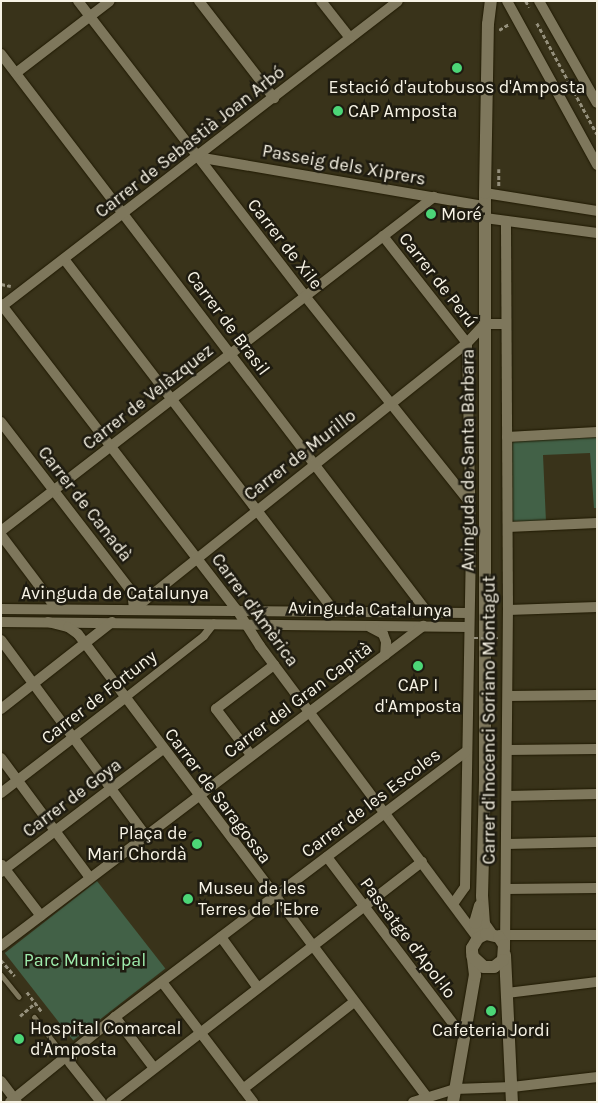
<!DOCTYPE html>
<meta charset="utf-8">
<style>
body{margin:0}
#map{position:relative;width:598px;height:1103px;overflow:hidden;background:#39331a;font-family:Karla,sans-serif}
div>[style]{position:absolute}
.green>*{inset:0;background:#426147;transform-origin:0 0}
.path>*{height:2.5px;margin-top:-1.25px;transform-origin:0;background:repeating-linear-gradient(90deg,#95907c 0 4px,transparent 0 6.5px)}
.roads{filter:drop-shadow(0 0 1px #201a03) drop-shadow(0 0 1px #201a03)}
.service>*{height:5px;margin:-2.5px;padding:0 2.5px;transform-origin:2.5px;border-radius:2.5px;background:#7e775c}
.pedestrian>*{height:8px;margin:-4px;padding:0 4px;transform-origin:4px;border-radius:4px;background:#7e775c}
.minor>*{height:10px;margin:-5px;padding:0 5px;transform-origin:5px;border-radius:5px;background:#7e775c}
.tertiary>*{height:12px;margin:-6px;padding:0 6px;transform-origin:6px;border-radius:6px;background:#7e775c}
.path-bridge>*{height:2.5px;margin-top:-1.25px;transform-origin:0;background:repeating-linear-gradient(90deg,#95907c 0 4px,transparent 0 6.5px)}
.dots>*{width:14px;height:14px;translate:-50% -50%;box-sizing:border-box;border:2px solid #1e1b10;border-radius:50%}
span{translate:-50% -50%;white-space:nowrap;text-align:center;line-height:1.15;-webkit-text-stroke:5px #1e1b10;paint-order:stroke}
.poi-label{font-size:18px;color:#f7f3e5}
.left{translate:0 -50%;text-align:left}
.right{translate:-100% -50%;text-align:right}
.street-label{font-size:18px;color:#f7f3e5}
.park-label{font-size:18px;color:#9eecac}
.frame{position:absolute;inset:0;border:2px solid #f7f3e5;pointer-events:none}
</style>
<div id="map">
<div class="green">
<div style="clip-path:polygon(597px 437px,597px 508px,594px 508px,590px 453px,543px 455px,546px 522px,510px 524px,509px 440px)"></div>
<div style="left:97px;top:881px;width:111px;height:117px;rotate:52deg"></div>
</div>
<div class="path">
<div style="left:526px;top:1px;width:7px;rotate:63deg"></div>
<div style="left:537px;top:23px;width:126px;rotate:61.6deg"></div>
<div style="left:499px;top:30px;width:12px;rotate:-31deg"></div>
<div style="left:499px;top:169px;width:17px;rotate:90deg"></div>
<div style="left:1px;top:284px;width:10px;rotate:11deg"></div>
<div style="left:1px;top:960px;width:21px;rotate:49deg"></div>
<div style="left:27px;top:992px;width:25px;rotate:53deg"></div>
<div style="left:20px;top:1016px;width:20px;rotate:-41deg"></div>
</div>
<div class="roads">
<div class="service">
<div style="left:1px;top:975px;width:28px;rotate:51deg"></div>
<div style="left:34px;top:1017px;width:52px;rotate:52deg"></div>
</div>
<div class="pedestrian">
<div style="left:125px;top:698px;width:100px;rotate:-38.1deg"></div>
<div style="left:204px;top:636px;width:16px;rotate:-52deg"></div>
</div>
<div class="minor">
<div style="left:78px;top:1px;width:372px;rotate:52.4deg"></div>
<div style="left:305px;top:296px;width:265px;rotate:51.4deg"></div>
<div style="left:199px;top:1px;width:123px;rotate:52.3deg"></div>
<div style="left:321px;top:1px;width:47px;rotate:51.9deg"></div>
<div style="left:507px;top:1px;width:187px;rotate:61.2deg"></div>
<div style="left:539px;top:1px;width:117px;rotate:60.4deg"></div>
<div style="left:1px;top:54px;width:703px;rotate:52.63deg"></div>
<div style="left:16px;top:73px;width:118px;rotate:-37.5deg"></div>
<div style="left:197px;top:157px;width:292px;rotate:9.7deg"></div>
<div style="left:485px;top:193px;width:113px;rotate:9.1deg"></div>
<div style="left:485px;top:218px;width:113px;rotate:7.6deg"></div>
<div style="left:383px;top:236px;width:136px;rotate:51.9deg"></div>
<div style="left:64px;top:259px;width:445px;rotate:52.5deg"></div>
<div style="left:1px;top:304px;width:386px;rotate:52.4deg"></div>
<div style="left:237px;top:610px;width:43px;rotate:57.4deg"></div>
<div style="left:260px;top:646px;width:363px;rotate:53.3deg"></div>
<div style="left:1px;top:307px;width:501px;rotate:-37.62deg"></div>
<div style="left:1px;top:422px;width:215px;rotate:52.4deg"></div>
<div style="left:132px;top:592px;width:17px;rotate:83deg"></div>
<div style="left:507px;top:437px;width:90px;rotate:-3.2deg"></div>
<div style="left:508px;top:527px;width:89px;rotate:-2.6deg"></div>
<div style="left:1px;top:531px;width:547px;rotate:-37.65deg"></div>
<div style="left:1px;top:535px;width:91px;rotate:53deg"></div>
<div style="left:1px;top:609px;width:468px;rotate:0.5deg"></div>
<div style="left:134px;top:609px;width:426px;rotate:-38.6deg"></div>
<div style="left:467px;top:343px;width:26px;rotate:-47deg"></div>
<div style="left:485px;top:324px;width:21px"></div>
<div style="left:508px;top:610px;width:89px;rotate:-1.9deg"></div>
<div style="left:1px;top:622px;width:468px;rotate:0.6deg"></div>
<div style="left:48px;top:622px;width:21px;rotate:14deg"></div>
<div style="left:68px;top:627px;width:12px;rotate:35deg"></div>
<div style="left:78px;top:634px;width:580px;rotate:52.99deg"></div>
<div style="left:370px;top:627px;width:15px;rotate:28deg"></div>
<div style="left:383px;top:634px;width:9px;rotate:69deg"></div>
<div style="left:386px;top:642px;width:13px;rotate:94deg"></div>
<div style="left:1px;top:640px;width:244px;rotate:53.5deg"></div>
<div style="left:508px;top:696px;width:89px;rotate:-0.6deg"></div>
<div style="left:1px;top:709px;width:141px;rotate:-38.1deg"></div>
<div style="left:507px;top:750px;width:90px;rotate:-0.6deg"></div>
<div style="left:251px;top:755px;width:58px;rotate:-127.3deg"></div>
<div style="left:216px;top:709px;width:73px;rotate:-37.2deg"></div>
<div style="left:1px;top:758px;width:149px;rotate:53.4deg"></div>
<div style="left:1px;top:793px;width:156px;rotate:-37.5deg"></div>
<div style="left:507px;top:796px;width:90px;rotate:-1.3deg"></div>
<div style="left:506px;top:844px;width:91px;rotate:-1.3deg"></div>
<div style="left:327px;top:857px;width:227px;rotate:52.9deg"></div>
<div style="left:2px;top:865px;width:64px;rotate:52.6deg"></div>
<div style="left:1px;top:872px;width:203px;rotate:-37.2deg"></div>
<div style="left:506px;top:889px;width:91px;rotate:-0.6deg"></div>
<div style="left:453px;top:904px;width:21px;rotate:-55deg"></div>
<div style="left:465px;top:887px;width:349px;rotate:-89deg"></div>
<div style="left:471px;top:538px;width:195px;rotate:-91.2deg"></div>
<div style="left:500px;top:935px;width:97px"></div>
<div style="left:221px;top:937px;width:63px;rotate:54deg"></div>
<div style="left:1px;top:946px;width:530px;rotate:-37.17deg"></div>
<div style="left:505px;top:949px;width:339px;rotate:-89.5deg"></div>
<div style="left:508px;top:610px;width:389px;rotate:-90.3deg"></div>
<div style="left:162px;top:982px;width:151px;rotate:52.8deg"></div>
<div style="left:507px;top:993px;width:91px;rotate:-7deg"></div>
<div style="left:115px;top:1017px;width:64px;rotate:52.6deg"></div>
<div style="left:73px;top:1054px;width:9px;rotate:108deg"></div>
<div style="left:70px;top:1063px;width:50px;rotate:51.5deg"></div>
<div style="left:1px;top:1081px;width:26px;rotate:53deg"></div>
<div style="left:243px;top:1089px;width:141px;rotate:-38.1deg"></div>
<div style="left:10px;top:1102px;width:135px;rotate:-39deg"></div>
<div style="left:115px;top:1017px;width:441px;rotate:-37.1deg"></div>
<div style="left:111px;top:1102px;width:393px;rotate:-37.7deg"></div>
<div style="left:413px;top:1102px;width:44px;rotate:-17.2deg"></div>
<div style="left:455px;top:1089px;width:57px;rotate:-2deg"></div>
<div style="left:512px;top:1087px;width:86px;rotate:-6.7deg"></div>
</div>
<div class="tertiary">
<div style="left:491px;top:934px;width:12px;rotate:-125deg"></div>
<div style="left:484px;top:924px;width:28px;rotate:-94deg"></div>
<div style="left:482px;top:896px;width:118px;rotate:-88.5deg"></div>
<div style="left:485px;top:778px;width:585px;rotate:-90deg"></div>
<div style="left:485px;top:193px;width:169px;rotate:-89deg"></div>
<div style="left:488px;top:24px;width:23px;rotate:-83deg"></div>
<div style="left:478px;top:938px;width:15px;rotate:-101deg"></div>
<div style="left:475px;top:923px;width:18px;rotate:-74deg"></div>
<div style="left:505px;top:955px;width:147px;rotate:87.3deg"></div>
<div style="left:453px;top:1102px;width:129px;rotate:-80.2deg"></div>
<div style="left:475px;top:975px;width:23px;rotate:-97deg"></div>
<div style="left:472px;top:952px;width:4px;rotate:-90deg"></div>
<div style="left:472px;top:948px;width:12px;rotate:-59deg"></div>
<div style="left:478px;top:938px;width:9px;rotate:-27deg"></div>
<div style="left:486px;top:934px;width:13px;rotate:13deg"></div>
<div style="left:499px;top:937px;width:9px;rotate:58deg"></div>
<div style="left:504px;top:945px;width:15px;rotate:94deg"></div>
<div style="left:503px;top:960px;width:11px;rotate:142deg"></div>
<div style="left:494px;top:967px;width:10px;rotate:180deg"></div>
<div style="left:484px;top:967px;width:16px;rotate:-137deg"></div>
</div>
</div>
<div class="path-bridge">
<div style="left:474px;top:638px;width:25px"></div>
</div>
<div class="dots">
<div style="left:457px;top:68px;background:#4cd677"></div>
<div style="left:338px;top:111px;background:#4cd677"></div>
<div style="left:431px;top:214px;background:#4cd677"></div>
<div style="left:418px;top:666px;background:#4cd677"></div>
<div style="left:197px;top:844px;background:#4cd677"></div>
<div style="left:188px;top:899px;background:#4cd677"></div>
<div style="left:491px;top:1011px;background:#4cd677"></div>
<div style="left:19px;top:1039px;background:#4cd677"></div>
</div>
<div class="poi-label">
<span style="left:457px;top:87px">Estació d'autobusos d'Amposta</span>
<span class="left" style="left:348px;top:111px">CAP Amposta</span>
<span class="left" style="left:441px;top:214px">Moré</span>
<span style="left:418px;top:696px">CAP I<br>d'Amposta</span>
<span class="right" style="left:187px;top:844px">Plaça de<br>Mari Chordà</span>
<span class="left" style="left:198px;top:899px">Museu de les<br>Terres de l'Ebre</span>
<span class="left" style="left:30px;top:1039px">Hospital Comarcal<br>d'Amposta</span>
<span style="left:491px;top:1030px">Cafeteria Jordi</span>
</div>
<div class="street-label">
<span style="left:190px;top:142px;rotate:-38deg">Carrer de Sebastià Joan Arbó</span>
<span style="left:344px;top:165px;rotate:10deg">Passeig dels Xiprers</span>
<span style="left:285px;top:244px;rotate:52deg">Carrer de Xile</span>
<span style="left:438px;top:280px;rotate:52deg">Carrer de Perú</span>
<span style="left:228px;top:323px;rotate:53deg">Carrer de Brasil</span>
<span style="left:148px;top:397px;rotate:-38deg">Carrer de Velàzquez</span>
<span style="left:300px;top:455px;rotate:-38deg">Carrer de Murillo</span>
<span style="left:468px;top:460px;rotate:-90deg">Avinguda de Santa Bàrbara</span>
<span style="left:85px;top:504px;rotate:52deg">Carrer de Canadà</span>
<span style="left:115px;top:593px">Avinguda de Catalunya</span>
<span style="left:370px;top:609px;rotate:1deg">Avinguda Catalunya</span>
<span style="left:255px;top:610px;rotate:54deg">Carrer d'Amèrica</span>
<span style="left:99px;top:697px;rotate:-38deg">Carrer de Fortuny</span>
<span style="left:298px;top:700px;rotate:-37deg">Carrer del Gran Capità</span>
<span style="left:489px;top:720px;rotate:-90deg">Carrer d'Inocenci Soriano Montagut</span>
<span style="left:218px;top:796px;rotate:53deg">Carrer de Saragossa</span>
<span style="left:72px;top:798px;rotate:-37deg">Carrer de Goya</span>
<span style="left:371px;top:803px;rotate:-37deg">Carrer de les Escoles</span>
<span style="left:408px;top:938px;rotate:53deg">Passatge d'Apol·lo</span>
</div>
<div class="park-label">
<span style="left:85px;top:960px">Parc Municipal</span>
</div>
<div class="frame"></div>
</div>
